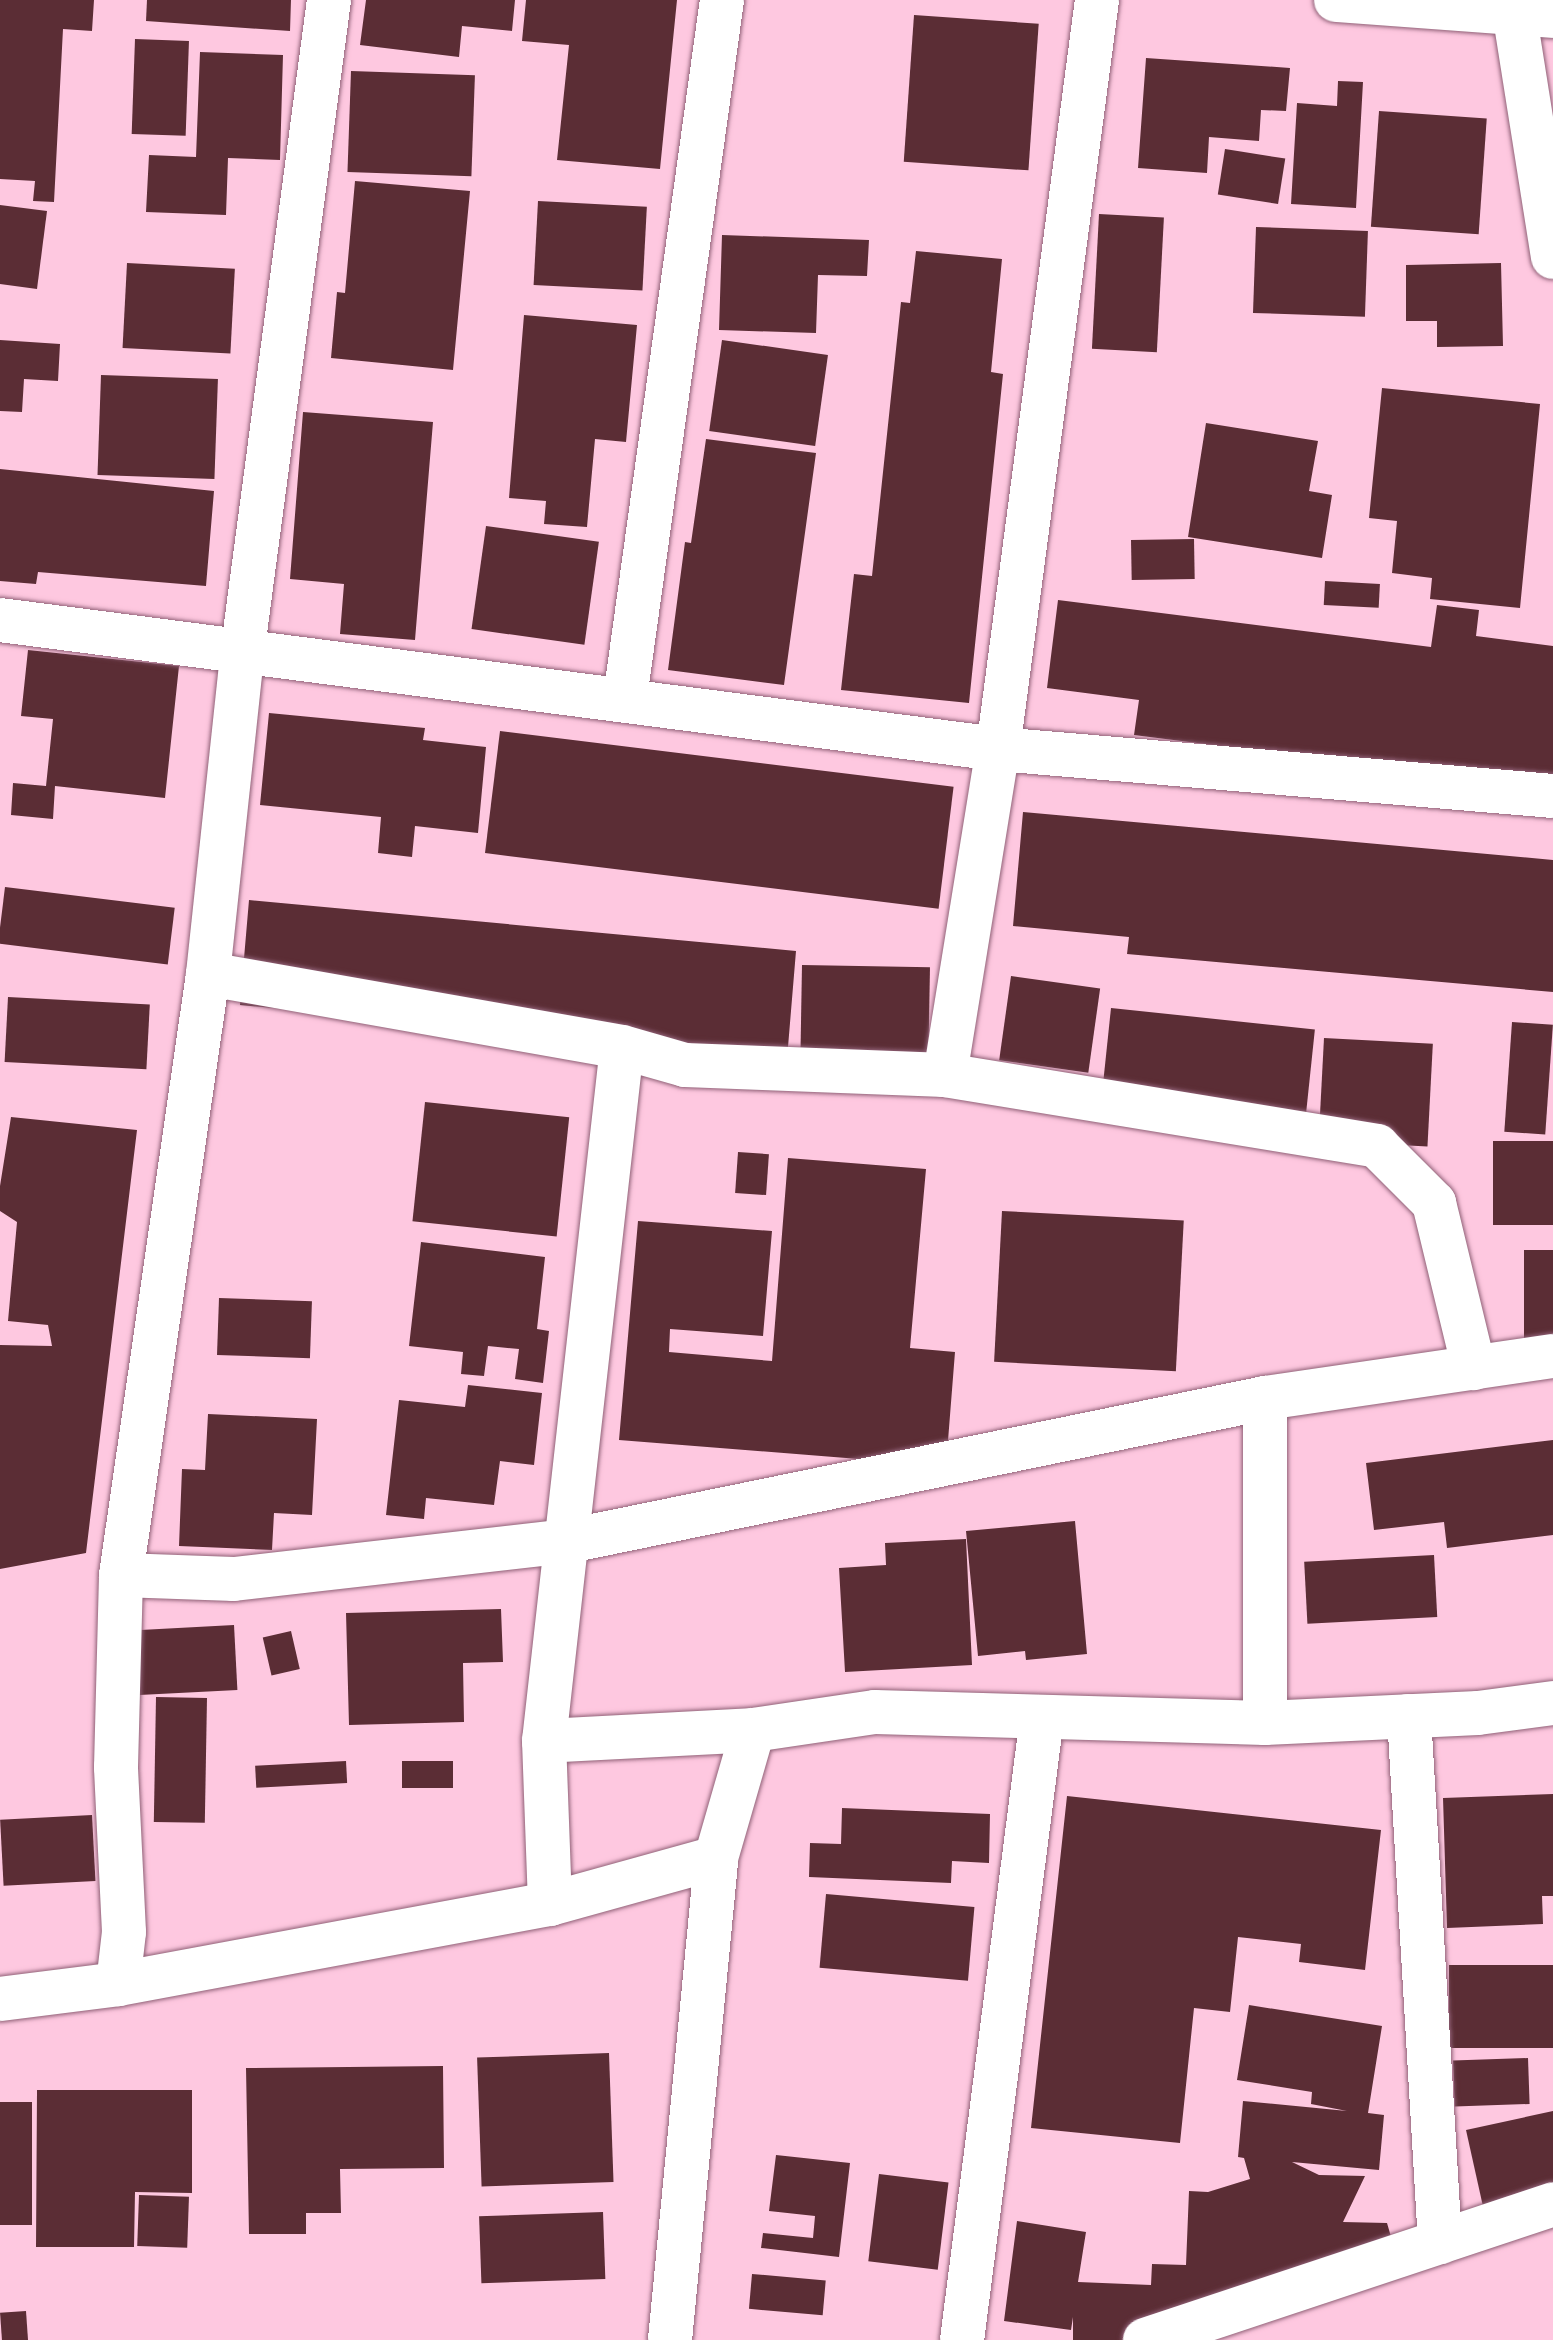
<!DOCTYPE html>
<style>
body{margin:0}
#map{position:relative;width:1553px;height:2340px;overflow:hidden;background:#fec8e0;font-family:"Fira Sans",sans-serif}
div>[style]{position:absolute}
.building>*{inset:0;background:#5b2d35;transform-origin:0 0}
.roads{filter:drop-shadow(0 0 2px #906177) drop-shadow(0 0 2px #906177)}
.minor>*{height:44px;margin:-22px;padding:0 22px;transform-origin:22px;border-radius:22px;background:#fff}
span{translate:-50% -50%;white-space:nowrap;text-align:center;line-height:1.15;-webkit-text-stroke:8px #fedceb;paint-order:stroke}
</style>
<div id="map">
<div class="building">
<div style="clip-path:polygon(0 0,94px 0,92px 31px,63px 29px,54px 202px,33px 201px,35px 181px,0 179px)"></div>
<div style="clip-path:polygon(147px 0,291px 0,290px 31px,146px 21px)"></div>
<div style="clip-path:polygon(366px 0,515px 0,512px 31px,462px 26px,459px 57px,360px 45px)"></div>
<div style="clip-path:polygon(526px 0,677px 0,660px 169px,557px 160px,569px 45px,522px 41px)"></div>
<div style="left:914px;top:15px;width:125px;height:147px;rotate:4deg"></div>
<div style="left:135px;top:39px;width:54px;height:95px;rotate:2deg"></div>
<div style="clip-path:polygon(200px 52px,283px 55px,280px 160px,228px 158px,226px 215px,146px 212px,149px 155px,196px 157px)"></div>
<div style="clip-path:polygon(1146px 58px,1290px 68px,1286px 111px,1261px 110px,1259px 141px,1209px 137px,1207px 173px,1138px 168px)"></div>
<div style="left:351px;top:71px;width:124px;height:101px;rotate:2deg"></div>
<div style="clip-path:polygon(1338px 81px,1363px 82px,1356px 208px,1291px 204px,1297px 103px,1337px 106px)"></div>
<div style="left:1379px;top:111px;width:108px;height:116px;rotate:4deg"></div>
<div style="left:1225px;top:149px;width:61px;height:46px;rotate:9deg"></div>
<div style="clip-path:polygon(355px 181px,470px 191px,453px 370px,331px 358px,337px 292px,345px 293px)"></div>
<div style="left:538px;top:201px;width:109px;height:84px;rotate:3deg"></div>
<div style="clip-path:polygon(0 205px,47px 211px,37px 289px,0 284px)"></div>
<div style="left:1099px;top:214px;width:65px;height:135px;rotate:3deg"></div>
<div style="left:1256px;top:227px;width:112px;height:86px;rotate:2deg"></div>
<div style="clip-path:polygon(722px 235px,869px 240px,867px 276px,818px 275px,816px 333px,719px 330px)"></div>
<div style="clip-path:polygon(916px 251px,1002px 259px,991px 372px,1003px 374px,969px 703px,841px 690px,854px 574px,872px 576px,901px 302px,910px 303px)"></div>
<div style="left:127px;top:263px;width:108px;height:85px;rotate:3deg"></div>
<div style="clip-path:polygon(1501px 263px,1503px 346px,1437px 347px,1437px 321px,1406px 321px,1406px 265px)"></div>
<div style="clip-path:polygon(524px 315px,637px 325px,626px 442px,595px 439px,587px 527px,544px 524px,546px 501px,509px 498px)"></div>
<div style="clip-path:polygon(0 340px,60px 344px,58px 381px,24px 379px,22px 412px,0 411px)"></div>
<div style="left:722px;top:340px;width:107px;height:92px;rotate:8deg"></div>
<div style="left:101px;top:375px;width:117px;height:100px;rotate:2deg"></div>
<div style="clip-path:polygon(1382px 388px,1540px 404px,1520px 608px,1430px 599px,1432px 578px,1392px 573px,1397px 521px,1369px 518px)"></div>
<div style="clip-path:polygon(303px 412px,433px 422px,415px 640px,340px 634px,344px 584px,290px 579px)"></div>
<div style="clip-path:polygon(1206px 423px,1318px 441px,1309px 491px,1332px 495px,1322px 558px,1188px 537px)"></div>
<div style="clip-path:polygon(706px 439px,816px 453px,784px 685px,668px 670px,685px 542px,691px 543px)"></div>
<div style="clip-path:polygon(0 469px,214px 491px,206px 586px,38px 572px,36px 584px,0 581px)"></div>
<div style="left:486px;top:526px;width:114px;height:104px;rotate:8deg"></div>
<div style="left:1194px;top:539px;width:40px;height:63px;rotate:89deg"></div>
<div style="left:1325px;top:581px;width:55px;height:24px;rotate:3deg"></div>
<div style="clip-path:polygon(1058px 600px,1431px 647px,1437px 605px,1479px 610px,1476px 636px,1553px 646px,1553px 788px,1134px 735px,1139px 700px,1047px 688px)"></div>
<div style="clip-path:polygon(28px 650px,179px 666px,165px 798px,55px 786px,53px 819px,11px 815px,13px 783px,46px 786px,53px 719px,21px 716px)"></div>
<div style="clip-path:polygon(269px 713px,425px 728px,423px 740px,486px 747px,478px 833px,415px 826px,412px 857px,378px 853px,381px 817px,260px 805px)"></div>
<div style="left:500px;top:731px;width:457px;height:123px;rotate:7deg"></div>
<div style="clip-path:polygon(1023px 812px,1553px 860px,1553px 992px,1127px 954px,1129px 937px,1013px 926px)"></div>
<div style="left:5px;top:887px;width:171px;height:57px;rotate:7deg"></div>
<div style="clip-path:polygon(249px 900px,796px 951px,785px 1083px,527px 1030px,240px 1005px)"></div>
<div style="left:802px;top:965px;width:128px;height:85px;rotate:1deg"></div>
<div style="left:1011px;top:976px;width:90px;height:85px;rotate:8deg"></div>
<div style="left:8px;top:997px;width:142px;height:65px;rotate:3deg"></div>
<div style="left:1111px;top:1008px;width:205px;height:114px;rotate:6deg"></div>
<div style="left:1512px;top:1022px;width:41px;height:110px;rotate:4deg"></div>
<div style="left:1324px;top:1038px;width:109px;height:103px;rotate:3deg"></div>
<div style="left:425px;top:1102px;width:145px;height:120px;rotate:6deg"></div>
<div style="clip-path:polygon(11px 1117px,137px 1130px,86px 1553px,0 1569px,0 1345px,52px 1346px,48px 1325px,8px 1321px,17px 1222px,0 1211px,0 1186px)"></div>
<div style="left:1553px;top:1141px;width:84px;height:60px;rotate:90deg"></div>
<div style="left:738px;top:1152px;width:31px;height:41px;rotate:4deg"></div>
<div style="clip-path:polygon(788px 1158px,926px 1169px,910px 1348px,955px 1352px,946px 1466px,619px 1440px,638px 1221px,772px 1231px,763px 1336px,670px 1329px,669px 1352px,772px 1361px)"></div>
<div style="left:1002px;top:1211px;width:182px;height:151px;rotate:3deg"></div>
<div style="clip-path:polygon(421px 1242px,545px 1257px,537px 1329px,549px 1331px,543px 1383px,515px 1379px,519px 1349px,488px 1346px,484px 1376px,461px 1374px,463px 1352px,409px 1346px)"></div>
<div style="left:1553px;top:1250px;width:100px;height:29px;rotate:90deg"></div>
<div style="left:219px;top:1298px;width:93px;height:57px;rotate:2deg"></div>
<div style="clip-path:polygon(468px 1385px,542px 1393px,534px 1465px,500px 1461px,494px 1505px,426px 1498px,424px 1519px,386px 1515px,399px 1400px,465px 1407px)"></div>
<div style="clip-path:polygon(208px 1414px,317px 1419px,312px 1515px,274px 1513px,272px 1550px,179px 1546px,182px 1469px,205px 1470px)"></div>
<div style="clip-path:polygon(1553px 1440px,1553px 1535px,1447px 1548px,1444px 1522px,1374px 1530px,1366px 1463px)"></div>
<div style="clip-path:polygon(1075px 1521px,1087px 1654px,1026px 1660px,1025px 1651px,978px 1656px,966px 1531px)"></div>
<div style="clip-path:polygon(966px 1539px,972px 1665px,845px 1672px,839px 1568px,886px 1565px,885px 1543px)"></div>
<div style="left:1434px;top:1555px;width:62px;height:130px;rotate:87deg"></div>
<div style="clip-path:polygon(501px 1609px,503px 1662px,463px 1663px,464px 1722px,349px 1725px,346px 1613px)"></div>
<div style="left:234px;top:1625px;width:65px;height:103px;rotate:87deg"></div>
<div style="left:291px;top:1631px;width:39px;height:29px;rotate:77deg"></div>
<div style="left:156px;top:1697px;width:51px;height:125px;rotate:1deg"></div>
<div style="left:346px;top:1761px;width:22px;height:91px;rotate:87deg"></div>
<div style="left:402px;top:1761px;width:51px;height:27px"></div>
<div style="clip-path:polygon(1553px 1794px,1553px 1896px,1542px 1896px,1543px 1924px,1447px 1928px,1443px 1798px)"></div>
<div style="clip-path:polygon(1067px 1796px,1381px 1830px,1365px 1970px,1299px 1962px,1301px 1944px,1238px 1937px,1230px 2012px,1194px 2008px,1180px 2143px,1031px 2128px)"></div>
<div style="clip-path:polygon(842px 1808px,990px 1814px,989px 1863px,952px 1861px,951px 1883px,809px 1877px,810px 1843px,841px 1844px)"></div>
<div style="left:92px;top:1815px;width:66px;height:92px;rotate:87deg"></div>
<div style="left:826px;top:1894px;width:149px;height:74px;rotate:5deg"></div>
<div style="left:1553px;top:1965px;width:83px;height:104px;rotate:90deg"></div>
<div style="clip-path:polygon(1249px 2005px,1382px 2026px,1368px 2113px,1384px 2115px,1379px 2170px,1292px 2162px,1319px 2175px,1365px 2176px,1343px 2222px,1387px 2223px,1398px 2261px,1159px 2340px,1073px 2340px,1073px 2317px,1071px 2330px,1004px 2321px,1017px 2221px,1086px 2232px,1078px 2282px,1151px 2285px,1152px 2264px,1186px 2265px,1189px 2191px,1208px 2192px,1250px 2179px,1244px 2158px,1238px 2157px,1243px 2101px,1347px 2111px,1311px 2104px,1312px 2092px,1237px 2080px)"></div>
<div style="left:609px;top:2053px;width:129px;height:132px;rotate:88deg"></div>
<div style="left:1528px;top:2058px;width:46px;height:75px;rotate:88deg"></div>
<div style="clip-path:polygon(443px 2066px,444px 2168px,340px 2169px,341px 2213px,306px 2213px,306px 2234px,249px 2234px,246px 2068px)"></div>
<div style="clip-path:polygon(37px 2090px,192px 2090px,192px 2193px,135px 2192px,134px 2247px,36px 2247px)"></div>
<div style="left:0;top:2102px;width:32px;height:123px"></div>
<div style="clip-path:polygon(1553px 2111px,1553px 2205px,1486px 2220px,1466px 2130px)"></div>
<div style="clip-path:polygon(776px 2155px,850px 2163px,839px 2257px,761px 2248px,763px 2233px,813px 2238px,815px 2216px,769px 2211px)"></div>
<div style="left:879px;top:2174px;width:70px;height:88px;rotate:7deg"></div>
<div style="left:139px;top:2195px;width:50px;height:51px;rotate:2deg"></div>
<div style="left:603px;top:2212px;width:67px;height:124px;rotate:88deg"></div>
<div style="left:752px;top:2274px;width:74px;height:35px;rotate:5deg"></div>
<div style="left:26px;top:2311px;width:29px;height:26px;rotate:86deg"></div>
</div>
<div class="roads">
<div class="minor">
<div style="left:1336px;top:0;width:218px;rotate:4.2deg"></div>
<div style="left:1514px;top:11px;width:249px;rotate:81deg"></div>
<div style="left:0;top:620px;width:1006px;rotate:7.37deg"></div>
<div style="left:998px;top:749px;width:557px;rotate:4.84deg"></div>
<div style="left:625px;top:698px;width:705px;rotate:-82.09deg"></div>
<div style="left:208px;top:974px;width:420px;rotate:10deg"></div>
<div style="left:622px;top:1047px;width:66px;rotate:15.9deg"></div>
<div style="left:685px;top:1065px;width:260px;rotate:2.2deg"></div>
<div style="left:945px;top:1075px;width:438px;rotate:9.3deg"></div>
<div style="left:1377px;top:1146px;width:81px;rotate:45deg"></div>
<div style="left:1434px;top:1203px;width:170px;rotate:76.4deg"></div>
<div style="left:945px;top:1075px;width:330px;rotate:-80.8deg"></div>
<div style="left:998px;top:749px;width:756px;rotate:-82.47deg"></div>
<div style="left:121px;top:1575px;width:113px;rotate:2deg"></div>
<div style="left:234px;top:1579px;width:337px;rotate:-6.5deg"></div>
<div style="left:569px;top:1541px;width:711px;rotate:-11.61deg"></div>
<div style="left:1265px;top:1398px;width:291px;rotate:-8.3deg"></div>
<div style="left:1409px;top:1716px;width:527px;rotate:86.63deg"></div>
<div style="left:1265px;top:1723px;width:325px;rotate:-90deg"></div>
<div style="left:544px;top:1741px;width:209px;rotate:-3deg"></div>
<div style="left:550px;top:1904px;width:172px;rotate:-15.5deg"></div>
<div style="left:118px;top:1984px;width:52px;rotate:-83.4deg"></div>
<div style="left:124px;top:1932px;width:165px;rotate:-92.8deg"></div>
<div style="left:116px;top:1767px;width:192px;rotate:-88.5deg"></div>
<div style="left:121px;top:1575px;width:607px;rotate:-81.76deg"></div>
<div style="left:208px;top:974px;width:329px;rotate:-83.9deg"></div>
<div style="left:243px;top:647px;width:653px;rotate:-82.43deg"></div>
<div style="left:0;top:1999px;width:119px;rotate:-7.2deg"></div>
<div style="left:118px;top:1984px;width:439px;rotate:-10.5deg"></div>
<div style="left:550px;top:1904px;width:163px;rotate:-92.1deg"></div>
<div style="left:544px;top:1741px;width:698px;rotate:-83.59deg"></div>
<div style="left:670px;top:2340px;width:484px;rotate:-84.5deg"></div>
<div style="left:716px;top:1858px;width:133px;rotate:-73.9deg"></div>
<div style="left:753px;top:1730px;width:123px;rotate:-8.4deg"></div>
<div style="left:875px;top:1712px;width:390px;rotate:1.6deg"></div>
<div style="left:1265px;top:1723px;width:213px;rotate:-2.7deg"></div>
<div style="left:1478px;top:1713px;width:76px;rotate:-7.6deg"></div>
<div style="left:962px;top:2340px;width:628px;rotate:-82.68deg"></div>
<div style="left:1145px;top:2340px;width:430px;rotate:-18.4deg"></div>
</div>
</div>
</div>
